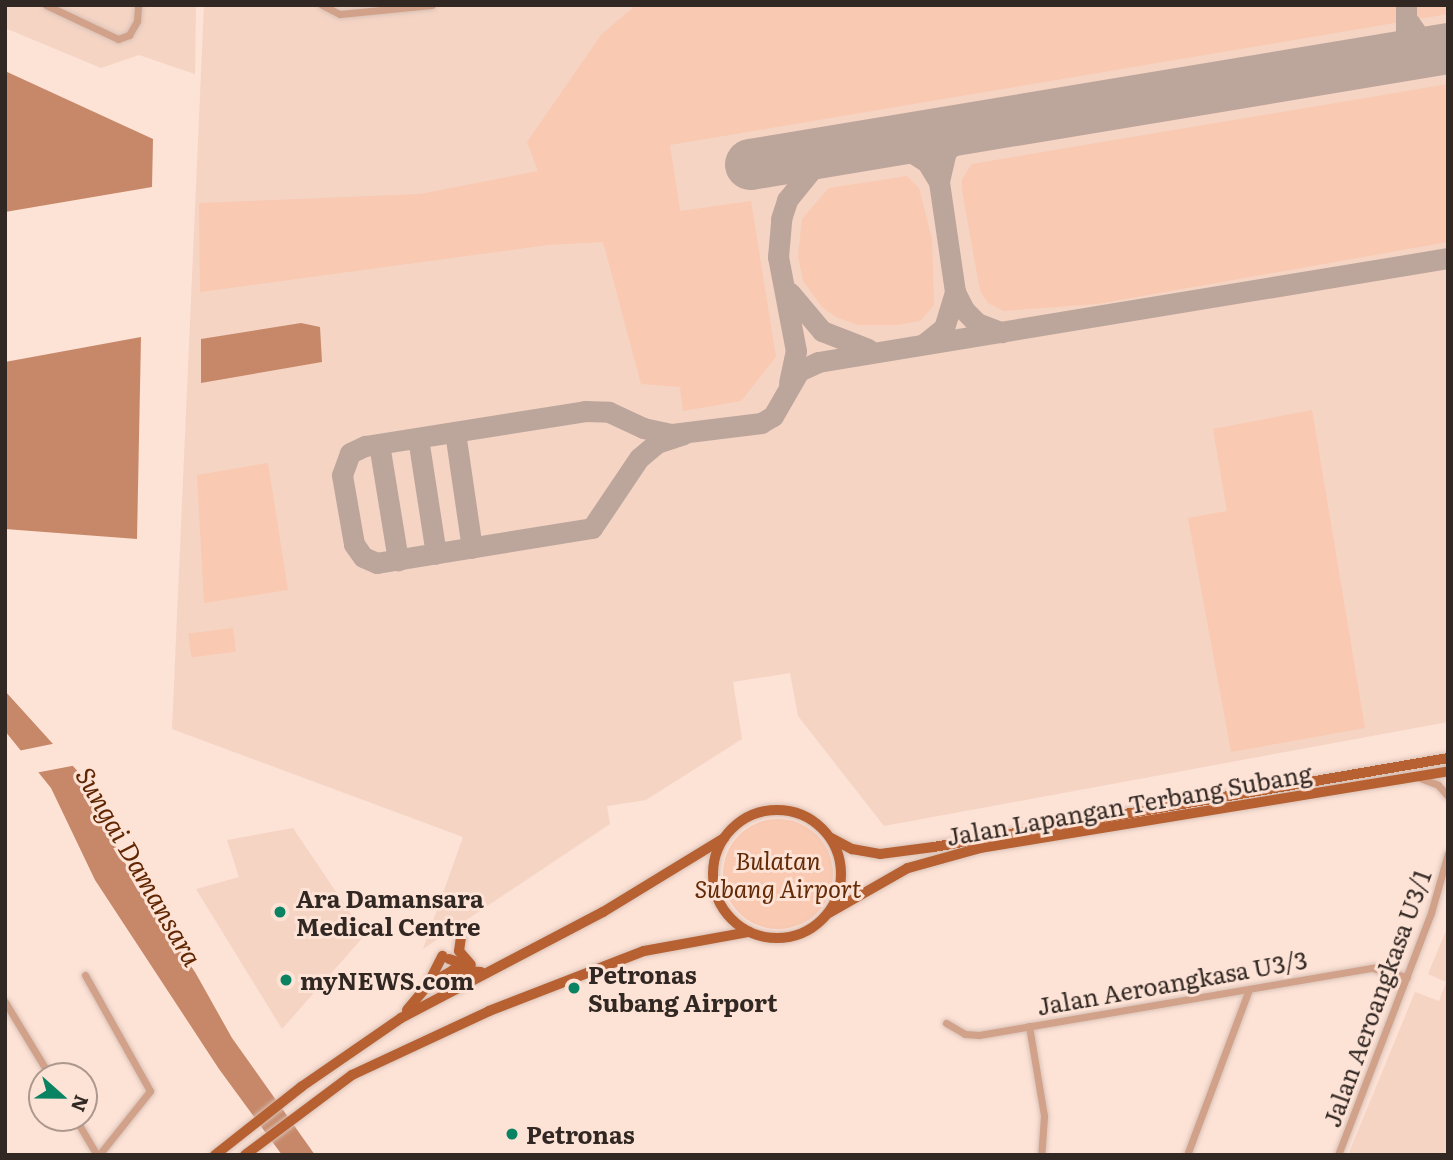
<!DOCTYPE html>
<style>
body{margin:0}
#map{position:relative;width:1453px;height:1160px;overflow:hidden;background:#fde2d6;font-family:Literata,serif}
div>[style]{position:absolute}
.built>*{inset:0;background:#f5d4c4}
.green>*{inset:0;background:#f9c9b2;transform-origin:0 0}
.round{border-radius:50%}
.water>*{inset:0;background:#c78869}
.pier>*{inset:0;background:#fde2d6}
.taxiway>*{height:21px;margin:-10.5px;padding:0 10.5px;transform-origin:10.5px;border-radius:10.5px;background:#bca69c}
.runway>*{height:51px;margin:-25.5px;padding:0 25.5px;transform-origin:25.5px;border-radius:25.5px;background:#bca69c}
.roads{filter:drop-shadow(0 0 2px #d8c1b6) drop-shadow(0 0 2px #d8c1b6)}
.street>*{height:7px;margin:-3.5px;padding:0 3.5px;transform-origin:3.5px;border-radius:3.5px;background:#d2a189}
.primary>*{height:10px;margin:-5px;padding:0 5px;transform-origin:5px;border-radius:5px;background:#b76032}
.primary>.ring{margin:-5px;padding:0;box-sizing:content-box;background:none;border:10px solid #b76032;border-radius:50%}
.dots>*{width:19px;height:19px;translate:-50% -50%;box-sizing:border-box;border:4px solid #fde2d6;border-radius:50%}
span{translate:-50% -50%;white-space:nowrap;text-align:center;line-height:1.15;-webkit-text-stroke:6px #fde2d6;paint-order:stroke}
.street-label{font-size:24px;color:#322823}
.park-label{font-size:24px;color:#642a05;font-style:italic}
.poi-label{font-size:24px;color:#322823;font-weight:700}
.left{translate:0 -50%;text-align:left}
.water-label{font-size:26px;color:#612702;font-style:italic}
.frame{position:absolute;inset:0;border:7px solid #322823;pointer-events:none}
.north{position:absolute;left:28px;top:1062px;width:70px;height:70px;box-sizing:border-box;background:#fde2d6;border:2px solid #ac988e;border-radius:50%;rotate:111deg;font-size:19px;font-weight:700;line-height:28px;text-align:center;color:#322823}
.north::after{content:'';display:block;margin:auto;width:24px;height:32px;background:#0a8363;clip-path:polygon(50% 0,100% 100%,50% 72%,0 100%)}
</style>
<div id="map">
<div class="built">
<div style="clip-path:polygon(5px 5px,196px 5px,195px 74px,139px 55px,101px 68px,5px 28px)"></div>
<div style="clip-path:polygon(204px 5px,1448px 5px,1448px 722px,884px 826px,798px 716px,790px 673px,733px 682px,742px 739px,646px 800px,607px 806px,610px 824px,423px 949px,463px 837px,172px 729px)"></div>
<div style="clip-path:polygon(293px 828px,365px 935px,282px 1029px,196px 889px,239px 877px,227px 840px)"></div>
<div style="clip-path:polygon(1448px 926px,1448px 1155px,1348px 1155px,1415px 992px,1439px 1001px,1446px 982px,1428px 974px)"></div>
</div>
<div class="green">
<div style="clip-path:polygon(636px 5px,1448px 5px,1448px 14px,670px 145px,680px 211px,751px 201px,776px 357px,741px 401px,683px 411px,680px 387px,641px 384px,603px 242px,548px 245px,200px 292px,199px 203px,420px 194px,538px 171px,527px 142px,601px 35px)"></div>
<div style="clip-path:polygon(1448px 84px,1448px 242px,1097px 304px,1003px 311px,988px 303px,980px 291px,962px 190px,962px 179px,972px 164px)"></div>
<div style="clip-path:polygon(907px 176px,919px 188px,932px 239px,934px 305px,920px 321px,896px 325px,858px 325px,836px 317px,822px 307px,803px 281px,798px 257px,802px 219px,829px 188px)"></div>
<div style="clip-path:polygon(1312px 410px,1365px 728px,1231px 752px,1188px 518px,1227px 511px,1213px 429px)"></div>
<div style="clip-path:polygon(268px 463px,288px 590px,204px 603px,197px 475px)"></div>
<div style="left:233px;top:628px;width:24px;height:45px;rotate:83deg"></div>
<div class="round" style="left:723px;top:819px;width:110px;height:110px"></div>
</div>
<div class="water">
<div style="clip-path:polygon(5px 71px,153px 139px,152px 187px,5px 212px)"></div>
<div style="clip-path:polygon(301px 323px,320px 327px,322px 362px,201px 383px,201px 339px)"></div>
<div style="clip-path:polygon(141px 337px,137px 539px,5px 529px,5px 362px)"></div>
<div style="clip-path:polygon(5px 691px,82px 776px,140px 893px,195px 972px,232px 1038px,315px 1155px,282px 1155px,219px 1069px,95px 880px,51px 788px,5px 731px)"></div>
</div>
<div class="pier">
<div style="clip-path:polygon(57px 743px,77px 765px,35px 773px,18px 751px)"></div>
</div>
<div class="taxiway">
<div style="left:1409px;top:22px;width:18px;rotate:56deg"></div>
<div style="left:1419px;top:37px;width:24px;rotate:30deg"></div>
<div style="left:1384px;top:58px;width:30px;rotate:-42deg"></div>
<div style="left:1406px;top:38px;width:33px;rotate:-90deg"></div>
<div style="left:979px;top:126px;width:41px;rotate:142.9deg"></div>
<div style="left:946px;top:151px;width:32px;rotate:103deg"></div>
<div style="left:939px;top:182px;width:111px;rotate:81.7deg"></div>
<div style="left:955px;top:292px;width:20px;rotate:63deg"></div>
<div style="left:964px;top:310px;width:18px;rotate:45deg"></div>
<div style="left:977px;top:323px;width:26px;rotate:21deg"></div>
<div style="left:892px;top:140px;width:41px;rotate:32.2deg"></div>
<div style="left:927px;top:162px;width:23px;rotate:59deg"></div>
<div style="left:790px;top:293px;width:50px;rotate:49.9deg"></div>
<div style="left:822px;top:331px;width:49px;rotate:21.4deg"></div>
<div style="left:924px;top:344px;width:26px;rotate:-39deg"></div>
<div style="left:944px;top:328px;width:38px;rotate:-73deg"></div>
<div style="left:789px;top:383px;width:33px;rotate:-78deg"></div>
<div style="left:796px;top:351px;width:96px;rotate:-100.8deg"></div>
<div style="left:778px;top:257px;width:38px;rotate:-85deg"></div>
<div style="left:781px;top:219px;width:20px;rotate:-72deg"></div>
<div style="left:787px;top:200px;width:38px;rotate:-51deg"></div>
<div style="left:811px;top:170px;width:52px;rotate:-27.6deg"></div>
<div style="left:455px;top:432px;width:117px;rotate:81.7deg"></div>
<div style="left:684px;top:434px;width:28px;rotate:162deg"></div>
<div style="left:657px;top:443px;width:23px;rotate:140deg"></div>
<div style="left:639px;top:458px;width:84px;rotate:123.9deg"></div>
<div style="left:592px;top:528px;width:218px;rotate:170.8deg"></div>
<div style="left:377px;top:563px;width:15px;rotate:-157deg"></div>
<div style="left:363px;top:557px;width:16px;rotate:-125deg"></div>
<div style="left:354px;top:544px;width:70px;rotate:-99.9deg"></div>
<div style="left:342px;top:475px;width:23px;rotate:-70deg"></div>
<div style="left:350px;top:453px;width:17px;rotate:-25deg"></div>
<div style="left:365px;top:446px;width:223px;rotate:-9deg"></div>
<div style="left:585px;top:411px;width:24px;rotate:2deg"></div>
<div style="left:609px;top:412px;width:38px;rotate:25deg"></div>
<div style="left:643px;top:428px;width:30px;rotate:12deg"></div>
<div style="left:672px;top:434px;width:90px;rotate:-7deg"></div>
<div style="left:761px;top:423px;width:14px;rotate:-30deg"></div>
<div style="left:773px;top:416px;width:52px;rotate:-60deg"></div>
<div style="left:799px;top:371px;width:21px;rotate:-25deg"></div>
<div style="left:818px;top:362px;width:639px;rotate:-9.37deg"></div>
<div style="left:418px;top:438px;width:117px;rotate:81.2deg"></div>
<div style="left:379px;top:444px;width:118px;rotate:80.7deg"></div>
</div>
<div class="runway">
<div style="left:750px;top:164px;width:708px;rotate:-9.44deg"></div>
</div>
<div class="roads">
<div class="street">
<div style="left:46px;top:5px;width:80px;rotate:25.3deg"></div>
<div style="left:118px;top:39px;width:12px;rotate:-20deg"></div>
<div style="left:129px;top:35px;width:16px;rotate:-60deg"></div>
<div style="left:137px;top:21px;width:16px;rotate:-86deg"></div>
<div style="left:322px;top:5px;width:20px;rotate:27deg"></div>
<div style="left:340px;top:14px;width:92px;rotate:-5.6deg"></div>
<div style="left:1420px;top:778px;width:19px;rotate:21deg"></div>
<div style="left:1438px;top:785px;width:15px;rotate:48deg"></div>
<div style="left:85px;top:975px;width:133px;rotate:60.7deg"></div>
<div style="left:150px;top:1091px;width:82px;rotate:128.6deg"></div>
<div style="left:5px;top:1002px;width:87px;rotate:58.7deg"></div>
<div style="left:946px;top:1023px;width:22px;rotate:30deg"></div>
<div style="left:965px;top:1034px;width:14px;rotate:4deg"></div>
<div style="left:979px;top:1035px;width:400px;rotate:-9.7deg"></div>
<div style="left:1373px;top:968px;width:35px;rotate:15deg"></div>
<div style="left:1029px;top:1026px;width:91px;rotate:80.5deg"></div>
<div style="left:1044px;top:1116px;width:39px;rotate:94deg"></div>
<div style="left:75px;top:1118px;width:43px;rotate:59.3deg"></div>
<div style="left:1187px;top:1155px;width:177px;rotate:-69.5deg"></div>
<div style="left:1338px;top:1155px;width:259px;rotate:-69deg"></div>
<div style="left:1431px;top:913px;width:62px;rotate:-74.2deg"></div>
</div>
<div class="primary">
<div class="ring" style="left:713px;top:810px;width:118px;height:118px"></div>
<div style="left:831px;top:838px;width:24px;rotate:28deg"></div>
<div style="left:852px;top:849px;width:28px;rotate:10deg"></div>
<div style="left:880px;top:854px;width:54px;rotate:-7.4deg"></div>
<div style="left:934px;top:847px;width:522px;rotate:-9.82deg"></div>
<div style="left:829px;top:913px;width:91px;rotate:-29.7deg"></div>
<div style="left:908px;top:868px;width:75px;rotate:-15.5deg"></div>
<div style="left:980px;top:848px;width:474px;rotate:-9.3deg"></div>
<div style="left:461px;top:937px;width:14px;rotate:98deg"></div>
<div style="left:459px;top:951px;width:18px;rotate:49deg"></div>
<div style="left:449px;top:959px;width:22px;rotate:18deg"></div>
<div style="left:429px;top:984px;width:28px;rotate:-30deg"></div>
<div style="left:453px;top:970px;width:28px;rotate:4deg"></div>
<div style="left:407px;top:1010px;width:31px;rotate:-50deg"></div>
<div style="left:427px;top:986px;width:34px;rotate:-63deg"></div>
<div style="left:215px;top:1155px;width:110px;rotate:-38.3deg"></div>
<div style="left:301px;top:1087px;width:121px;rotate:-34.6deg"></div>
<div style="left:401px;top:1018px;width:228px;rotate:-27.7deg"></div>
<div style="left:603px;top:912px;width:142px;rotate:-31.4deg"></div>
<div style="left:245px;top:1155px;width:134px;rotate:-36.8deg"></div>
<div style="left:352px;top:1075px;width:151px;rotate:-25deg"></div>
<div style="left:489px;top:1011px;width:166px;rotate:-21.2deg"></div>
<div style="left:644px;top:951px;width:107px;rotate:-10.3deg"></div>
</div>
</div>
<div class="dots">
<div style="left:280px;top:912px;background:#0a8363"></div>
<div style="left:286px;top:980px;background:#0a8363"></div>
<div style="left:574px;top:988px;background:#0a8363"></div>
<div style="left:512px;top:1134px;background:#0a8363"></div>
</div>
<div class="street-label">
<span style="left:1129px;top:804px;rotate:-10deg">Jalan Lapangan Terbang Subang</span>
<span style="left:1172px;top:982px;rotate:-10deg">Jalan Aeroangkasa U3/3</span>
<span style="left:1376px;top:998px;rotate:-70deg">Jalan Aeroangkasa U3/1</span>
</div>
<div class="park-label">
<span style="left:778px;top:874px">Bulatan<br>Subang Airport</span>
</div>
<div class="poi-label">
<span class="left" style="left:296px;top:912px">Ara Damansara<br>Medical Centre</span>
<span class="left" style="left:588px;top:988px">Petronas<br>Subang Airport</span>
<span class="left" style="left:300px;top:980px">myNEWS.com</span>
<span class="left" style="left:526px;top:1134px">Petronas</span>
</div>
<div class="water-label">
<span style="left:140px;top:866px;rotate:60deg">Sungai Damansara</span>
</div>
<div class="frame"></div>
<div class="north">N</div>
</div>
